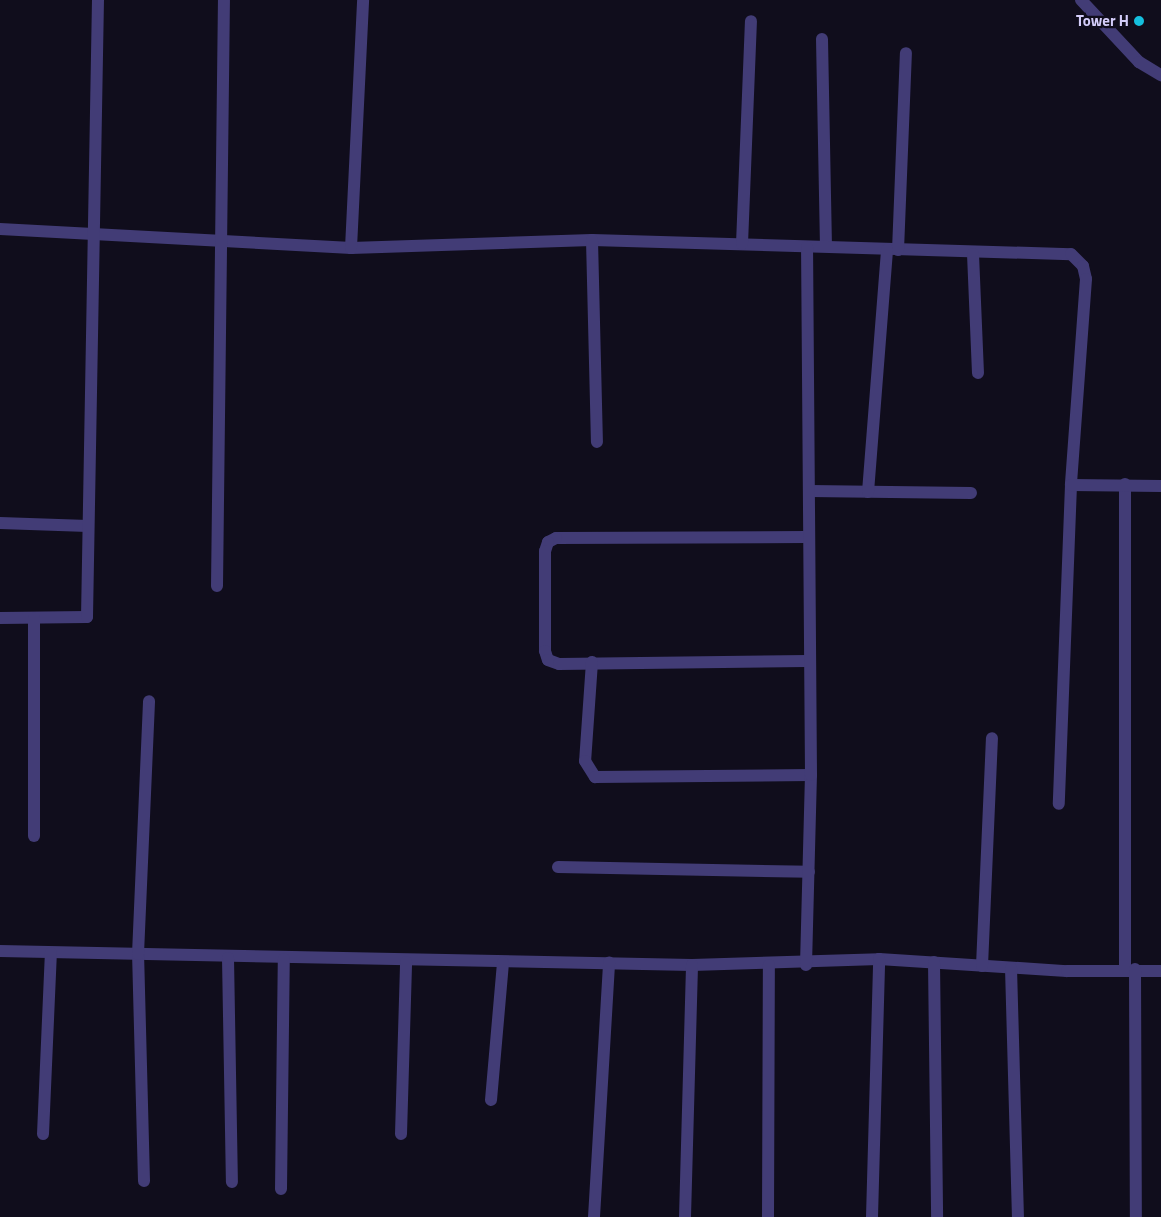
<!DOCTYPE html>
<style>
body{margin:0}
#map{position:relative;width:1161px;height:1217px;overflow:hidden;background:#100d1c;font-family:"Titillium Web",sans-serif}
div>[style]{position:absolute}
.minor>*{height:12px;margin:-6px;padding:0 6px;transform-origin:6px;border-radius:6px;background:#423c76}
.dots>*{width:14px;height:14px;translate:-50% -50%;box-sizing:border-box;border:2px solid #100d1c;border-radius:50%}
span{translate:-50% -50%;white-space:nowrap;text-align:center;line-height:1.15;-webkit-text-stroke:4.5px #100d1c;paint-order:stroke}
.poi-label{font-size:15px;color:#d4cdfa;font-weight:700}
.right{translate:-100% -50%;text-align:right}
</style>
<div id="map">
<div class="minor">
<div style="left:1081px;top:0;width:85px;rotate:46.9deg"></div>
<div style="left:1139px;top:62px;width:26px;rotate:31deg"></div>
<div style="left:822px;top:39px;width:207px;rotate:88.9deg"></div>
<div style="left:0;top:229px;width:352px;rotate:3.1deg"></div>
<div style="left:351px;top:248px;width:241px;rotate:-1.9deg"></div>
<div style="left:592px;top:240px;width:479px;rotate:1.7deg"></div>
<div style="left:1071px;top:254px;width:17px;rotate:45deg"></div>
<div style="left:1083px;top:266px;width:13px;rotate:77deg"></div>
<div style="left:1086px;top:279px;width:207px;rotate:94.2deg"></div>
<div style="left:1071px;top:485px;width:319px;rotate:92.2deg"></div>
<div style="left:592px;top:240px;width:202px;rotate:88.6deg"></div>
<div style="left:742px;top:244px;width:223px;rotate:-87.7deg"></div>
<div style="left:351px;top:248px;width:248px;rotate:-87.2deg"></div>
<div style="left:898px;top:250px;width:197px;rotate:-87.7deg"></div>
<div style="left:973px;top:254px;width:119px;rotate:87.6deg"></div>
<div style="left:1125px;top:484px;width:485px;rotate:90deg"></div>
<div style="left:1071px;top:485px;width:90px;rotate:0.6deg"></div>
<div style="left:810px;top:491px;width:161px;rotate:0.7deg"></div>
<div style="left:868px;top:492px;width:243px;rotate:-85.5deg"></div>
<div style="left:0;top:523px;width:88px;rotate:2deg"></div>
<div style="left:807px;top:537px;width:251px;rotate:179.8deg"></div>
<div style="left:556px;top:538px;width:9px;rotate:153deg"></div>
<div style="left:548px;top:542px;width:9px;rotate:108deg"></div>
<div style="left:545px;top:551px;width:100px;rotate:90deg"></div>
<div style="left:545px;top:651px;width:9px;rotate:72deg"></div>
<div style="left:548px;top:660px;width:12px;rotate:20deg"></div>
<div style="left:559px;top:664px;width:248px;rotate:-0.7deg"></div>
<div style="left:217px;top:586px;width:586px;rotate:-89.32deg"></div>
<div style="left:0;top:618px;width:87px;rotate:-0.7deg"></div>
<div style="left:87px;top:617px;width:617px;rotate:-88.98deg"></div>
<div style="left:34px;top:618px;width:218px;rotate:90deg"></div>
<div style="left:592px;top:662px;width:99px;rotate:94deg"></div>
<div style="left:585px;top:761px;width:19px;rotate:58deg"></div>
<div style="left:595px;top:777px;width:216px;rotate:-0.5deg"></div>
<div style="left:558px;top:867px;width:251px;rotate:1.1deg"></div>
<div style="left:0;top:951px;width:692px;rotate:1.16deg"></div>
<div style="left:692px;top:965px;width:187px;rotate:-1.8deg"></div>
<div style="left:879px;top:959px;width:188px;rotate:3.7deg"></div>
<div style="left:1067px;top:971px;width:94px"></div>
<div style="left:228px;top:958px;width:224px;rotate:89deg"></div>
<div style="left:934px;top:962px;width:255px;rotate:89.3deg"></div>
<div style="left:806px;top:965px;width:190px;rotate:-88.5deg"></div>
<div style="left:811px;top:775px;width:528px;rotate:-90.43deg"></div>
<div style="left:982px;top:966px;width:228px;rotate:-87.5deg"></div>
<div style="left:1011px;top:968px;width:249px;rotate:88.4deg"></div>
<div style="left:1135px;top:969px;width:248px;rotate:89.8deg"></div>
<div style="left:491px;top:1100px;width:138px;rotate:-85deg"></div>
<div style="left:43px;top:1134px;width:181px;rotate:-87.5deg"></div>
<div style="left:401px;top:1134px;width:172px;rotate:-88.3deg"></div>
<div style="left:144px;top:1181px;width:227px;rotate:-91.5deg"></div>
<div style="left:138px;top:954px;width:253px;rotate:-87.5deg"></div>
<div style="left:281px;top:1189px;width:230px;rotate:-89.3deg"></div>
<div style="left:594px;top:1217px;width:255px;rotate:-86.6deg"></div>
<div style="left:685px;top:1217px;width:252px;rotate:-88.4deg"></div>
<div style="left:768px;top:1217px;width:252px;rotate:-89.8deg"></div>
<div style="left:872px;top:1217px;width:258px;rotate:-88.4deg"></div>
</div>
<div class="dots">
<div style="left:1139px;top:21px;background:#15bfde"></div>
</div>
<div class="poi-label">
<span class="right" style="left:1129px;top:21px">Tower H</span>
</div>
</div>
